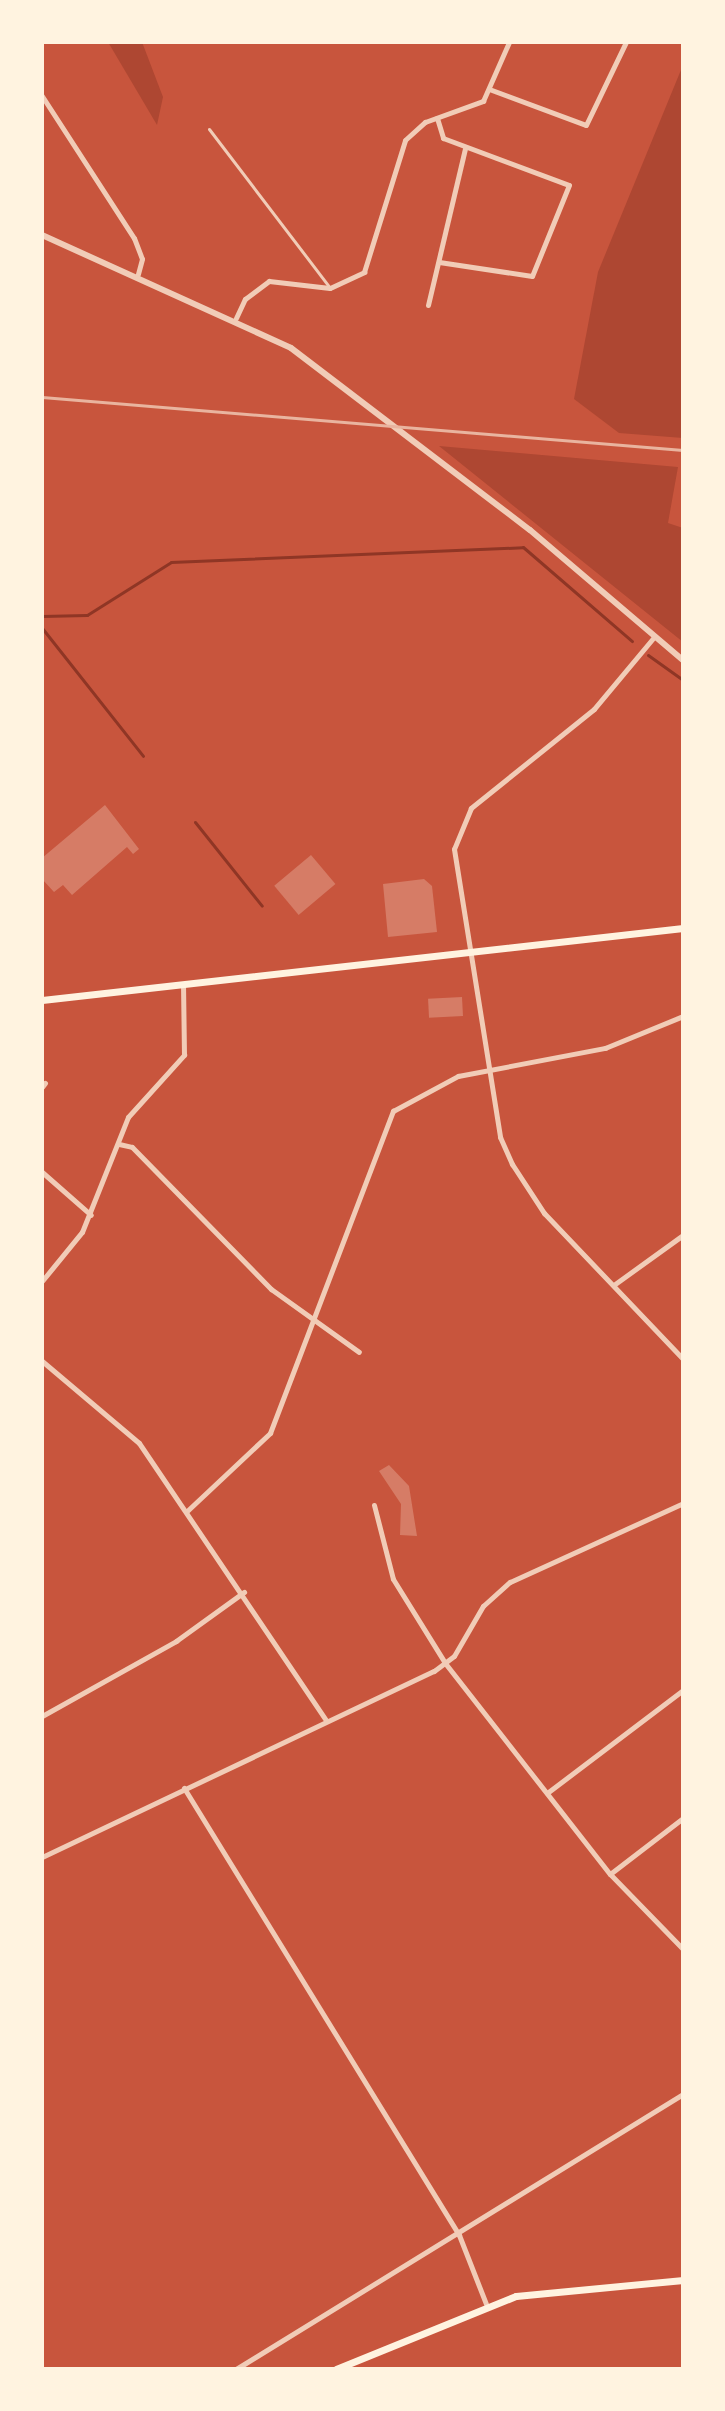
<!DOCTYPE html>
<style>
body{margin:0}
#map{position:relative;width:725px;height:2411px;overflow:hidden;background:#c8553d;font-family:"Nunito Sans",sans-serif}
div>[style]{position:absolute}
.green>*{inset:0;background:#ae4732}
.stream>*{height:3px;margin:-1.5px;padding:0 1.5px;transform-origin:1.5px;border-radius:1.5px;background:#8f3625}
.building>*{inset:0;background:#d67c66;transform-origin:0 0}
.service>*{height:3px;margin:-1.5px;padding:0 1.5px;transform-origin:1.5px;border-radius:1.5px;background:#f1ccb7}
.minor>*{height:5px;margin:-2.5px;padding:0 2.5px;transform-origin:2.5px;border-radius:2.5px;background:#f1ccb7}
.tertiary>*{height:6px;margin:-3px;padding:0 3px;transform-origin:3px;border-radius:3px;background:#f1ccb7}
.secondary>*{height:7px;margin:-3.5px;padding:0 3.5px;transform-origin:3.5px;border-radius:3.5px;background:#fff3e0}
.rail>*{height:3px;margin:-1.5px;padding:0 1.5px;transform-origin:1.5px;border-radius:1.5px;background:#e9b49f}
span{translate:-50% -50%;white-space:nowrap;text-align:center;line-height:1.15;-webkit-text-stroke:8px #fff3e0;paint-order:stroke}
.frame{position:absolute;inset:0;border:44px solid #fff3e0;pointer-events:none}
</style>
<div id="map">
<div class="green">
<div style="clip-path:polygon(108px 42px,142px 42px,163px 97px,157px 125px)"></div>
<div style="clip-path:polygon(683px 65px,683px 438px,619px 433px,574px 399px,598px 272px)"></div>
<div style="clip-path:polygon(439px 446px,678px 467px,668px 523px,683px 528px,683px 642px)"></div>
</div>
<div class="stream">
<div style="left:42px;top:616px;width:45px;rotate:-1.3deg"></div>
<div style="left:87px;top:615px;width:99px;rotate:-32.2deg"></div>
<div style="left:171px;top:562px;width:352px;rotate:-2.4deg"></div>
<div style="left:523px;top:547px;width:144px;rotate:40.8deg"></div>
<div style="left:42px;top:628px;width:163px;rotate:51.7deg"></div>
<div style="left:648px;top:655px;width:43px;rotate:35.5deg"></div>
<div style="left:195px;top:822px;width:107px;rotate:51.4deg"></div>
</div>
<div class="building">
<div style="clip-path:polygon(105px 805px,139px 849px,133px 854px,127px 847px,72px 895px,63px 885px,54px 892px,42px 879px,42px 858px)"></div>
<div style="left:311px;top:855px;width:38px;height:48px;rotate:50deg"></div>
<div style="clip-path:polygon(424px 879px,432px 886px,437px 932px,388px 937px,383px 884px)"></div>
<div style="left:462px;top:997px;width:19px;height:34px;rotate:87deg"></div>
<div style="clip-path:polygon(389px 1465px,409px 1486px,417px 1536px,400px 1535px,401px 1504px,379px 1471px)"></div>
</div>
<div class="service">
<div style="left:209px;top:129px;width:200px;rotate:52.7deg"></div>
</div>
<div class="minor">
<div style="left:489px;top:89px;width:103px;rotate:20.4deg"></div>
<div style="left:586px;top:125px;width:92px;rotate:-64.3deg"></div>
<div style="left:42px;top:96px;width:169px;rotate:57.1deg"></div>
<div style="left:134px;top:238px;width:22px;rotate:69deg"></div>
<div style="left:142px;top:259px;width:16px;rotate:105deg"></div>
<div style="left:437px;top:118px;width:21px;rotate:73deg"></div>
<div style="left:443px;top:138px;width:134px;rotate:20.5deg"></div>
<div style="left:569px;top:185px;width:98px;rotate:112.1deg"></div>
<div style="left:532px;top:276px;width:94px;rotate:-171.4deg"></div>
<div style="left:428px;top:305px;width:161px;rotate:-76.7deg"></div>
<div style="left:236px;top:318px;width:21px;rotate:-65deg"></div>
<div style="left:245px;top:299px;width:30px;rotate:-37deg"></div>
<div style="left:269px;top:281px;width:61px;rotate:6.5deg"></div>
<div style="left:330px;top:288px;width:38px;rotate:-25deg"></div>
<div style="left:364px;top:272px;width:138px;rotate:-72.7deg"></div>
<div style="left:405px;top:140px;width:27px;rotate:-42deg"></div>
<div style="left:425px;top:122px;width:62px;rotate:-19.9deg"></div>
<div style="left:483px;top:101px;width:64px;rotate:-66.2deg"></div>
<div style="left:654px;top:637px;width:94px;rotate:129.8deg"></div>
<div style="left:594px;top:709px;width:158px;rotate:141.2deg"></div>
<div style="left:471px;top:808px;width:44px;rotate:112.5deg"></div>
<div style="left:454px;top:849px;width:292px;rotate:80.9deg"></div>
<div style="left:500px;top:1137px;width:30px;rotate:66deg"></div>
<div style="left:512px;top:1164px;width:59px;rotate:56.9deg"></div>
<div style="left:544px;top:1213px;width:202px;rotate:46.4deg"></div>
<div style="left:42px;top:1087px;width:5px;rotate:-53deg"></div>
<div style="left:119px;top:1144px;width:13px;rotate:13deg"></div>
<div style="left:132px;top:1147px;width:199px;rotate:45.6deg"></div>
<div style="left:271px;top:1289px;width:108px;rotate:35.6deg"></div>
<div style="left:42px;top:1172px;width:65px;rotate:41.3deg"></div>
<div style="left:42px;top:1281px;width:63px;rotate:-50.8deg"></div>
<div style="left:82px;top:1232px;width:124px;rotate:-68.2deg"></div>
<div style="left:128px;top:1117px;width:84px;rotate:-47.9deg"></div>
<div style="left:184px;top:1055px;width:70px;rotate:-90.8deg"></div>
<div style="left:615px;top:1284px;width:84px;rotate:-35.8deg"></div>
<div style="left:42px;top:1361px;width:127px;rotate:40.2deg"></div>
<div style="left:139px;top:1443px;width:334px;rotate:56deg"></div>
<div style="left:374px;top:1505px;width:76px;rotate:75.6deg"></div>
<div style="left:393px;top:1579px;width:99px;rotate:58.2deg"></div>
<div style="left:445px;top:1663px;width:268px;rotate:52deg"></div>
<div style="left:610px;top:1874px;width:105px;rotate:45.8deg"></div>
<div style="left:187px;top:1511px;width:114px;rotate:-43.2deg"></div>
<div style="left:270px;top:1433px;width:345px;rotate:-69.1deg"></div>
<div style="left:393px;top:1111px;width:74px;rotate:-28.3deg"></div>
<div style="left:458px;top:1076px;width:150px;rotate:-10.8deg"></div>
<div style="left:605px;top:1048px;width:84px;rotate:-22.3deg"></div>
<div style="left:42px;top:1716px;width:154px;rotate:-29.2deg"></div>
<div style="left:176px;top:1641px;width:84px;rotate:-35.8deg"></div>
<div style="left:184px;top:1788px;width:525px;rotate:58.4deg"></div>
<div style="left:459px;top:2235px;width:74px;rotate:68.6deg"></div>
<div style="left:547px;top:1793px;width:171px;rotate:-37.1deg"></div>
<div style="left:42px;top:1857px;width:434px;rotate:-25.4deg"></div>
<div style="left:434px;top:1671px;width:25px;rotate:-37deg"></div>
<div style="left:454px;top:1656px;width:58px;rotate:-59.9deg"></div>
<div style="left:483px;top:1606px;width:36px;rotate:-42deg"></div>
<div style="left:510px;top:1582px;width:190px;rotate:-24.5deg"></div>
<div style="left:610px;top:1874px;width:92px;rotate:-37.5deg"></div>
<div style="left:236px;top:2369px;width:525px;rotate:-31.6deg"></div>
</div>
<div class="tertiary">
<div style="left:42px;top:235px;width:273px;rotate:24.4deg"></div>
<div style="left:291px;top:348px;width:300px;rotate:37.3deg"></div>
<div style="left:530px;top:530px;width:201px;rotate:40.4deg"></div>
</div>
<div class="secondary">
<div style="left:42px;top:1000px;width:645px;rotate:-6.41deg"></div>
<div style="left:336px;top:2369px;width:194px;rotate:-22.1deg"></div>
<div style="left:516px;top:2296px;width:168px;rotate:-5.5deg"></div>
</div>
<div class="rail">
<div style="left:42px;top:397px;width:643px;rotate:4.73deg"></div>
</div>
<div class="frame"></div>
</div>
